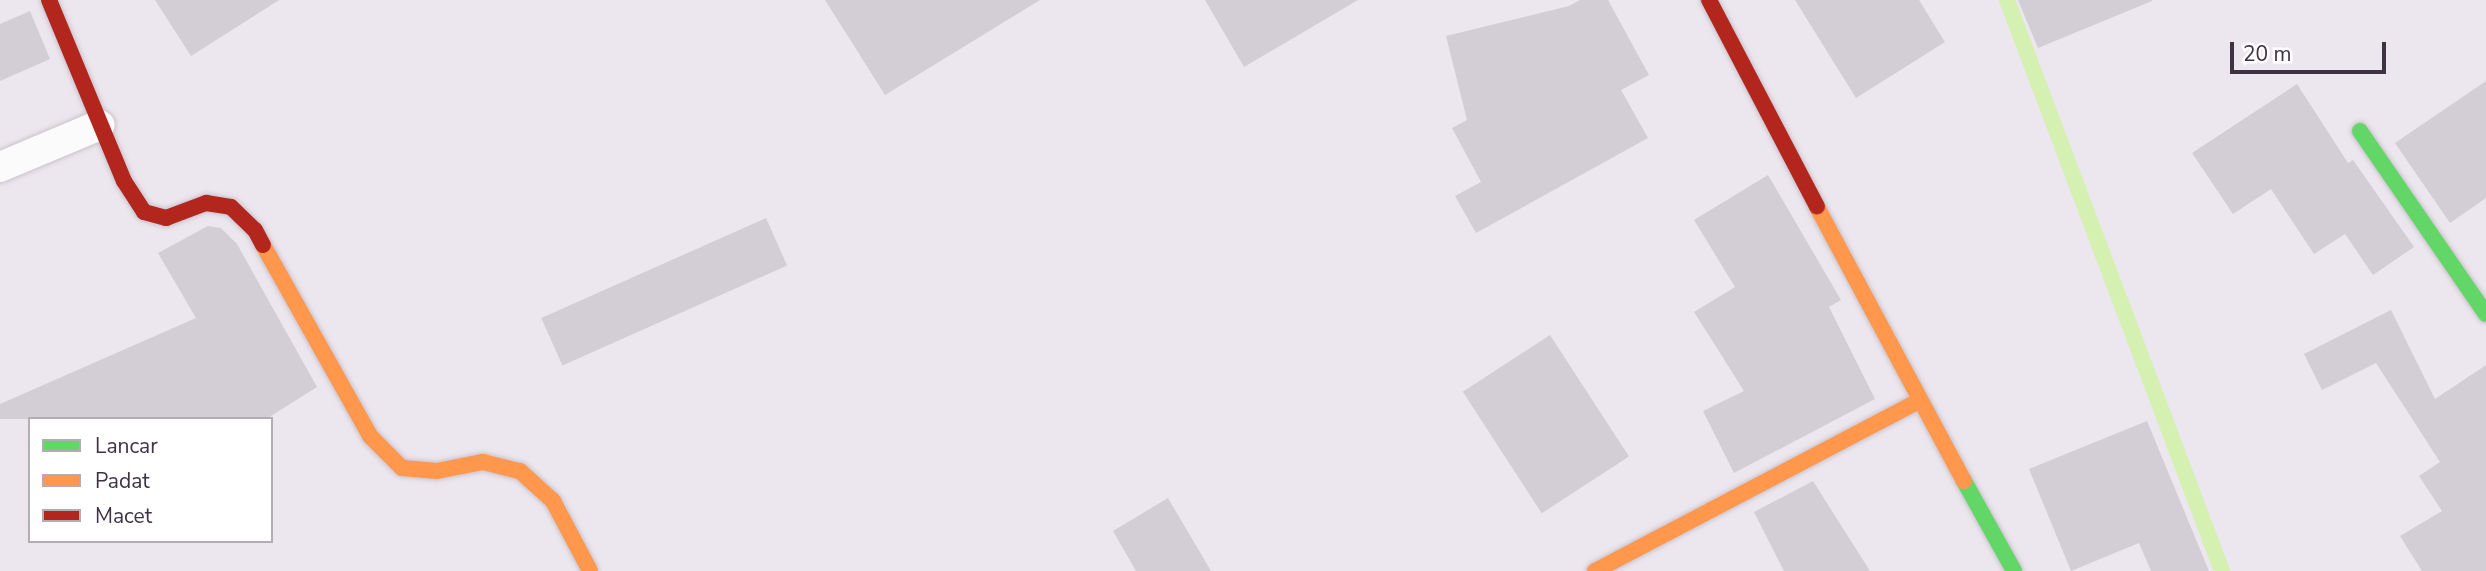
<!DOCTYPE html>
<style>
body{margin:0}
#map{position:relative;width:2486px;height:571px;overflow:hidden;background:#ece6ee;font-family:"Nunito Sans",sans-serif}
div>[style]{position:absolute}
.stream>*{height:16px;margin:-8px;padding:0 8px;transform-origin:8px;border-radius:8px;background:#d5f1b1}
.building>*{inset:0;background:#d3cdd6;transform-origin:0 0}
.roads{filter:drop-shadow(0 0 2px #cac3cc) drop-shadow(0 0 2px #cac3cc)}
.lane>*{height:30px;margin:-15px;padding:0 15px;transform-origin:15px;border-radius:15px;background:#fcfbfc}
.fast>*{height:16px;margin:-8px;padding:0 8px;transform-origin:8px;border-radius:8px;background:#63d668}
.slow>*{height:16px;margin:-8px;padding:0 8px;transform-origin:8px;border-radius:8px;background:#ff974d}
.jam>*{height:16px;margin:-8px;padding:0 8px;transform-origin:8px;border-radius:8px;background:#b3261e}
span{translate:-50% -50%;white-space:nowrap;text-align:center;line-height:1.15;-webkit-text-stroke:6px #fff;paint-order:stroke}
.legend{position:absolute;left:28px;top:417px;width:245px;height:126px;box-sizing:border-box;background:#fff;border:2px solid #b2adb4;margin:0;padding:9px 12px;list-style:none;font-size:21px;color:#3e3244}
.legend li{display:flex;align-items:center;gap:14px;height:35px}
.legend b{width:35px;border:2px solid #b2adb4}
.scale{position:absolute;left:2230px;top:42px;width:156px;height:32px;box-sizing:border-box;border:4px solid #3e3244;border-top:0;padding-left:9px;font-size:21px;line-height:24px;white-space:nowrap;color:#3e3244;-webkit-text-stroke:5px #fff;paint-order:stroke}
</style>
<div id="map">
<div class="stream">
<div style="left:2007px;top:0;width:610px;rotate:69.37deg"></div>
</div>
<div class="building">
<div style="clip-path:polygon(155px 0,279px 0,191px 56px)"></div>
<div style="clip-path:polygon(825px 0,1040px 0,885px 95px)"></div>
<div style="clip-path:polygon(1205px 0,1358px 0,1244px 67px)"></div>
<div style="clip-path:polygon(1580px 0,1608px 0,1649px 75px,1621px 90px,1648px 138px,1476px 233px,1455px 196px,1481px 182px,1452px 128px,1467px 120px,1446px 36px,1569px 6px)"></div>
<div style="clip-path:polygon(1795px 0,1919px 0,1945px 42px,1856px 98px)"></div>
<div style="clip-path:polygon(2018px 0,2152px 0,2152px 1px,2038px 48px)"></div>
<div style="clip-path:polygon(30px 11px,50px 59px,0 81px,0 24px)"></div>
<div style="clip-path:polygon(2486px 81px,2486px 198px,2450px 223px,2395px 143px)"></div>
<div style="clip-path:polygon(2297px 84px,2348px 163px,2353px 160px,2414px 247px,2373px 275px,2345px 234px,2314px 254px,2271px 189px,2233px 214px,2192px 153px)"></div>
<div style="clip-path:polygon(1768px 175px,1841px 300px,1829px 307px,1875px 399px,1734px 473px,1703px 411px,1744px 391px,1694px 312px,1735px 287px,1694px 220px)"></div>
<div style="left:766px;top:218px;width:52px;height:246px;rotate:66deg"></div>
<div style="clip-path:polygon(208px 226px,221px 228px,237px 244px,317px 387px,266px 419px,0 419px,0 404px,196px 318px,158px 253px)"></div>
<div style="clip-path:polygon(2391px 310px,2435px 399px,2486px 365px,2486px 571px,2422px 571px,2400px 536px,2442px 511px,2419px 476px,2440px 462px,2376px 363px,2322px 390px,2304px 354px)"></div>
<div style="left:1550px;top:335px;width:145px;height:104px;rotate:57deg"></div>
<div style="clip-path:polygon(2147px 421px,2209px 571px,2151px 571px,2139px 543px,2071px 571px,2029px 469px)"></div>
<div style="clip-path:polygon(1813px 481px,1870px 571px,1784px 571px,1754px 512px)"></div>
<div style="clip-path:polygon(1168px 498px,1211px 571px,1136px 571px,1113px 531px)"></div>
</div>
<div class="roads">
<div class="lane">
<div style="left:0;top:167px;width:108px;rotate:-22.8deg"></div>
</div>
<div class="fast">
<div style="left:2360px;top:131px;width:222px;rotate:55.5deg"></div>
<div style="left:1964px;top:481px;width:103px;rotate:60.9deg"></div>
</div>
<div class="slow">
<div style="left:1817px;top:207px;width:311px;rotate:61.8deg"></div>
<div style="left:263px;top:245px;width:219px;rotate:60.7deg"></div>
<div style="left:370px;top:436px;width:45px;rotate:45deg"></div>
<div style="left:402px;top:468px;width:35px;rotate:5deg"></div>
<div style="left:437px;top:471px;width:47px;rotate:-11.1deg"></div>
<div style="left:483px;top:462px;width:38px;rotate:14deg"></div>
<div style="left:520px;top:471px;width:45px;rotate:42.3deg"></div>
<div style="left:553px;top:501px;width:79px;rotate:62.1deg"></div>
<div style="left:1595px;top:571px;width:366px;rotate:-27.7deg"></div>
</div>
<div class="jam">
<div style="left:49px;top:0;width:196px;rotate:67.5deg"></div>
<div style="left:124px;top:181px;width:37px;rotate:57deg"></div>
<div style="left:144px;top:212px;width:23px;rotate:15deg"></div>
<div style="left:166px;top:218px;width:43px;rotate:-20.6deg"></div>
<div style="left:206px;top:203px;width:25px;rotate:9deg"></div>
<div style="left:231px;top:207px;width:33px;rotate:44deg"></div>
<div style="left:255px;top:230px;width:17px;rotate:62deg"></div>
<div style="left:1709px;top:0;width:233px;rotate:62.4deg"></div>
</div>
</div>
<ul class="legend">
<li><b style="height:9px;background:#63d668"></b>Lancar</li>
<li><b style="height:9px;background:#ff974d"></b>Padat</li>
<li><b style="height:9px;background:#b3261e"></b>Macet</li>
</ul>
<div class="scale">20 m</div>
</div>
